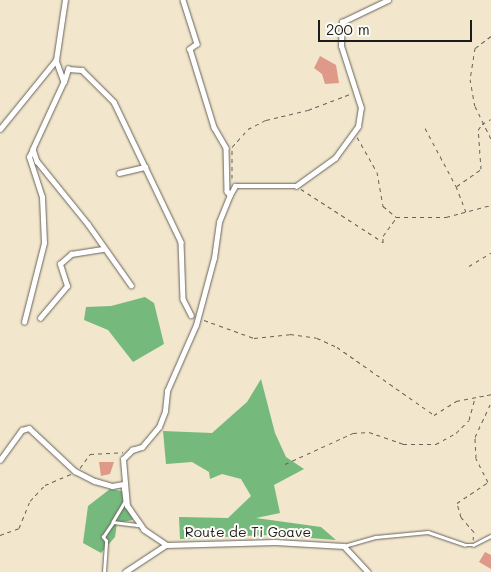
<!DOCTYPE html>
<style>
body{margin:0}
#map{position:relative;width:491px;height:572px;overflow:hidden;background:#f2e6cc;font-family:Mali,sans-serif}
div>[style]{position:absolute}
.forest>*{inset:0;background:#75b97d}
.building>*{inset:0;background:#de9989}
.path>*{height:1px;margin-top:-0.5px;transform-origin:0;background:repeating-linear-gradient(90deg,#67635a 0 4px,transparent 0 8px)}
.roads{filter:drop-shadow(0 0 1px #67635a) drop-shadow(0 0 1px #67635a)}
.lane>*{height:2.5px;margin:-1.25px;padding:0 1.25px;transform-origin:1.25px;border-radius:1.25px;background:#fff}
.street>*{height:4.5px;margin:-2.25px;padding:0 2.25px;transform-origin:2.25px;border-radius:2.25px;background:#fff}
span{translate:-50% -50%;white-space:nowrap;text-align:center;line-height:1.15;-webkit-text-stroke:4px #fdfcf7;paint-order:stroke}
.street-label{font-size:14px;color:#1c1c1c}
.scale{position:absolute;left:318px;top:20px;width:154px;height:22px;box-sizing:border-box;border:2px solid #1c1c1c;border-top:0;padding-left:6px;font-size:15px;line-height:18px;white-space:nowrap;color:#1c1c1c;-webkit-text-stroke:4px #fdfcf7;paint-order:stroke}
</style>
<div id="map">
<div class="forest">
<div style="clip-path:polygon(145px 297px,154px 303px,164px 344px,133px 362px,108px 330px,84px 320px,86px 307px,111px 306px)"></div>
<div style="clip-path:polygon(261px 379px,275px 433px,286px 457px,304px 469px,274px 485px,280px 513px,256px 518px,321px 527px,336px 540px,270px 535px,180px 539px,179px 517px,228px 518px,251px 496px,241px 479px,222px 474px,210px 479px,209px 472px,192px 462px,166px 464px,163px 431px,212px 433px,247px 402px)"></div>
<div style="clip-path:polygon(110px 489px,122px 491px,133px 520px,117px 523px,115px 537px,101px 553px,83px 543px,88px 506px)"></div>
</div>
<div class="building">
<div style="clip-path:polygon(320px 56px,336px 65px,339px 83px,325px 84px,322px 74px,314px 68px)"></div>
<div style="clip-path:polygon(99px 462px,114px 462px,110px 474px,101px 476px)"></div>
<div style="clip-path:polygon(485px 552px,491px 555px,491px 569px,479px 562px)"></div>
</div>
<div class="path">
<div style="left:491px;top:36px;width:20px;rotate:143deg"></div>
<div style="left:475px;top:48px;width:31px;rotate:99deg"></div>
<div style="left:470px;top:79px;width:27px;rotate:80deg"></div>
<div style="left:475px;top:106px;width:37px;rotate:64deg"></div>
<div style="left:425px;top:128px;width:66px;rotate:61.9deg"></div>
<div style="left:456px;top:186px;width:28px;rotate:69deg"></div>
<div style="left:357px;top:137px;width:40px;rotate:60.3deg"></div>
<div style="left:377px;top:172px;width:35px;rotate:80deg"></div>
<div style="left:383px;top:206px;width:17px;rotate:40deg"></div>
<div style="left:396px;top:217px;width:50px"></div>
<div style="left:446px;top:217px;width:47px;rotate:-14.9deg"></div>
<div style="left:232px;top:178px;width:31px;rotate:-90deg"></div>
<div style="left:232px;top:147px;width:24px;rotate:-48deg"></div>
<div style="left:248px;top:129px;width:20px;rotate:-27deg"></div>
<div style="left:266px;top:120px;width:43px;rotate:-13.4deg"></div>
<div style="left:308px;top:110px;width:45px;rotate:-20.9deg"></div>
<div style="left:457px;top:186px;width:29px;rotate:-35deg"></div>
<div style="left:481px;top:169px;width:39px;rotate:-94deg"></div>
<div style="left:478px;top:130px;width:7px;rotate:-56deg"></div>
<div style="left:482px;top:124px;width:10px;rotate:-29deg"></div>
<div style="left:301px;top:189px;width:98px;rotate:32.9deg"></div>
<div style="left:383px;top:242px;width:6px;rotate:-90deg"></div>
<div style="left:383px;top:236px;width:22px;rotate:-54deg"></div>
<div style="left:469px;top:266px;width:26px;rotate:-31deg"></div>
<div style="left:204px;top:320px;width:53px;rotate:19.8deg"></div>
<div style="left:254px;top:338px;width:36px;rotate:-6deg"></div>
<div style="left:290px;top:334px;width:27px;rotate:8deg"></div>
<div style="left:317px;top:338px;width:22px;rotate:24deg"></div>
<div style="left:337px;top:347px;width:118px;rotate:35deg"></div>
<div style="left:434px;top:415px;width:26px;rotate:-32deg"></div>
<div style="left:456px;top:401px;width:36px;rotate:-11deg"></div>
<div style="left:285px;top:464px;width:75px;rotate:-24.5deg"></div>
<div style="left:353px;top:433px;width:16px;rotate:-4deg"></div>
<div style="left:369px;top:432px;width:36px;rotate:19deg"></div>
<div style="left:403px;top:444px;width:33px"></div>
<div style="left:436px;top:444px;width:23px;rotate:-29deg"></div>
<div style="left:456px;top:433px;width:18px;rotate:-45deg"></div>
<div style="left:469px;top:420px;width:23px;rotate:-75deg"></div>
<div style="left:80px;top:468px;width:17px;rotate:-54deg"></div>
<div style="left:90px;top:454px;width:33px;rotate:-3deg"></div>
<div style="left:0;top:535px;width:20px;rotate:-20deg"></div>
<div style="left:19px;top:528px;width:29px;rotate:-68deg"></div>
<div style="left:30px;top:501px;width:22px;rotate:-47deg"></div>
<div style="left:45px;top:485px;width:28px;rotate:-23deg"></div>
<div style="left:473px;top:540px;width:8px;rotate:-83deg"></div>
<div style="left:474px;top:532px;width:20px;rotate:-131deg"></div>
<div style="left:461px;top:517px;width:15px;rotate:-106deg"></div>
<div style="left:457px;top:503px;width:37px;rotate:-34deg"></div>
<div style="left:488px;top:482px;width:27px;rotate:-117deg"></div>
<div style="left:476px;top:458px;width:21px;rotate:-93deg"></div>
<div style="left:475px;top:437px;width:38px;rotate:-65deg"></div>
</div>
<div class="roads">
<div class="lane">
<div style="left:123px;top:485px;width:17px;rotate:83deg"></div>
<div style="left:125px;top:502px;width:23px;rotate:121deg"></div>
<div style="left:113px;top:522px;width:26px;rotate:7deg"></div>
<div style="left:344px;top:546px;width:33px;rotate:-16deg"></div>
<div style="left:376px;top:537px;width:52px;rotate:-5.5deg"></div>
<div style="left:428px;top:532px;width:39px;rotate:19deg"></div>
<div style="left:465px;top:545px;width:8px"></div>
<div style="left:473px;top:545px;width:20px;rotate:-27deg"></div>
<div style="left:104px;top:572px;width:31px;rotate:-86deg"></div>
<div style="left:106px;top:541px;width:5px;rotate:-127deg"></div>
<div style="left:103px;top:537px;width:18px;rotate:-56deg"></div>
</div>
<div class="street">
<div style="left:183px;top:0;width:46px;rotate:72.3deg"></div>
<div style="left:197px;top:44px;width:9px;rotate:144deg"></div>
<div style="left:190px;top:49px;width:82px;rotate:72.9deg"></div>
<div style="left:214px;top:127px;width:24px;rotate:60deg"></div>
<div style="left:226px;top:148px;width:43px;rotate:88.7deg"></div>
<div style="left:227px;top:191px;width:5px;rotate:53deg"></div>
<div style="left:56px;top:60px;width:23px;rotate:70deg"></div>
<div style="left:64px;top:82px;width:74px;rotate:114.8deg"></div>
<div style="left:33px;top:149px;width:13px;rotate:72deg"></div>
<div style="left:37px;top:161px;width:81px;rotate:51deg"></div>
<div style="left:88px;top:224px;width:75px;rotate:54.8deg"></div>
<div style="left:64px;top:82px;width:14px;rotate:-73deg"></div>
<div style="left:68px;top:69px;width:14px;rotate:4deg"></div>
<div style="left:82px;top:70px;width:45px;rotate:45deg"></div>
<div style="left:114px;top:102px;width:155px;rotate:64.4deg"></div>
<div style="left:181px;top:242px;width:57px;rotate:88deg"></div>
<div style="left:183px;top:299px;width:18px;rotate:63deg"></div>
<div style="left:0;top:129px;width:89px;rotate:-50.9deg"></div>
<div style="left:56px;top:60px;width:61px;rotate:-81.5deg"></div>
<div style="left:119px;top:173px;width:27px;rotate:-13deg"></div>
<div style="left:40px;top:318px;width:42px;rotate:-49.8deg"></div>
<div style="left:67px;top:286px;width:23px;rotate:-108deg"></div>
<div style="left:60px;top:264px;width:15px;rotate:-42deg"></div>
<div style="left:71px;top:254px;width:33px;rotate:-9deg"></div>
<div style="left:24px;top:322px;width:81px;rotate:-75.8deg"></div>
<div style="left:44px;top:243px;width:46px;rotate:-92.5deg"></div>
<div style="left:42px;top:197px;width:42px;rotate:-108deg"></div>
<div style="left:29px;top:157px;width:9px;rotate:-63deg"></div>
<div style="left:0;top:460px;width:37px;rotate:-54deg"></div>
<div style="left:22px;top:430px;width:7px;rotate:-16deg"></div>
<div style="left:29px;top:428px;width:63px;rotate:43.1deg"></div>
<div style="left:75px;top:471px;width:22px;rotate:27deg"></div>
<div style="left:95px;top:481px;width:18px;rotate:16deg"></div>
<div style="left:112px;top:486px;width:11px;rotate:-10deg"></div>
<div style="left:166px;top:545px;width:27px;rotate:-146deg"></div>
<div style="left:144px;top:530px;width:29px;rotate:-125deg"></div>
<div style="left:127px;top:506px;width:47px;rotate:-94.9deg"></div>
<div style="left:123px;top:459px;width:13px;rotate:-45deg"></div>
<div style="left:132px;top:450px;width:10px;rotate:-17deg"></div>
<div style="left:142px;top:447px;width:26px;rotate:-50deg"></div>
<div style="left:159px;top:427px;width:17px;rotate:-69deg"></div>
<div style="left:165px;top:411px;width:20px;rotate:-84deg"></div>
<div style="left:167px;top:391px;width:72px;rotate:-66.3deg"></div>
<div style="left:196px;top:325px;width:69px;rotate:-75deg"></div>
<div style="left:214px;top:258px;width:36px;rotate:-82deg"></div>
<div style="left:219px;top:222px;width:29px;rotate:-68deg"></div>
<div style="left:230px;top:195px;width:10px;rotate:-61deg"></div>
<div style="left:235px;top:186px;width:61px"></div>
<div style="left:296px;top:186px;width:48px;rotate:-35.7deg"></div>
<div style="left:335px;top:158px;width:39px;rotate:-54deg"></div>
<div style="left:358px;top:126px;width:18px;rotate:-81deg"></div>
<div style="left:361px;top:108px;width:65px;rotate:-107.9deg"></div>
<div style="left:341px;top:46px;width:24px;rotate:-88deg"></div>
<div style="left:342px;top:22px;width:51px;rotate:-25.6deg"></div>
<div style="left:125px;top:572px;width:49px;rotate:-33.4deg"></div>
<div style="left:166px;top:545px;width:109px;rotate:-1.6deg"></div>
<div style="left:275px;top:542px;width:69px;rotate:3.3deg"></div>
<div style="left:344px;top:546px;width:35px;rotate:47deg"></div>
</div>
</div>
<div class="street-label">
<span style="left:248px;top:532px">Route de Ti Goave</span>
</div>
<div class="scale">200 m</div>
</div>
